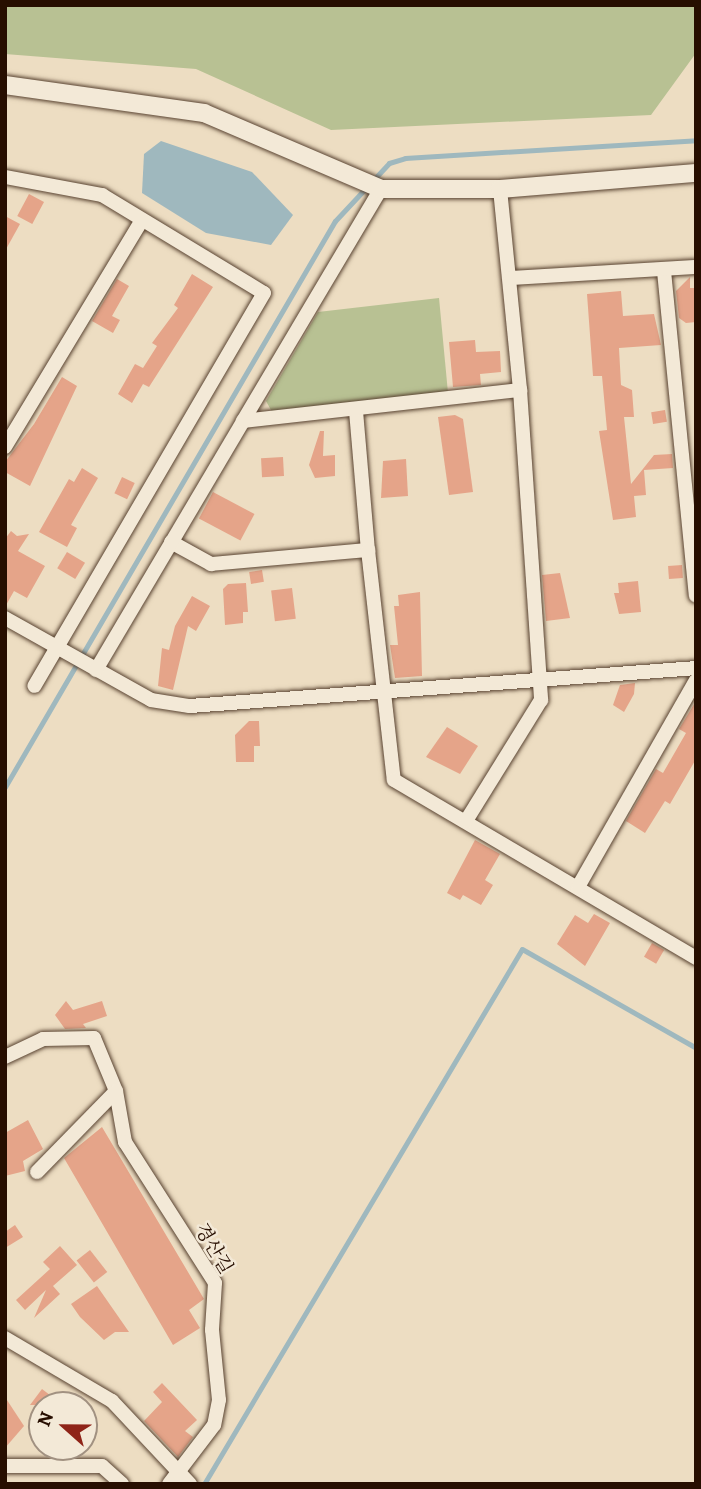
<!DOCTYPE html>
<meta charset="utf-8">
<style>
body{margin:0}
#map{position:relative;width:701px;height:1489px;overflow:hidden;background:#edddc2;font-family:Alegreya,"Noto Serif KR",serif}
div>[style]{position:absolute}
.green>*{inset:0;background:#b8c193}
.water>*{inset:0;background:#9fb8be}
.stream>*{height:5px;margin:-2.5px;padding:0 2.5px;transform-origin:2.5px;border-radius:2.5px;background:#9fb8be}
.building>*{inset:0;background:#e5a489;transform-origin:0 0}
.roads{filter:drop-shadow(0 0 2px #584230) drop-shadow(0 0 2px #584230)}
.minor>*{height:14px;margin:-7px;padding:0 7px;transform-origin:7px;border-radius:7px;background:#f3e9d7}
.tertiary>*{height:18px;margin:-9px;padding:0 9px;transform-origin:9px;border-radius:9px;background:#f3e9d7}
span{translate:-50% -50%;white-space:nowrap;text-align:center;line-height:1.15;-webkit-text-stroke:5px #f3e9d7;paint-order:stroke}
.street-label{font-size:19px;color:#270e00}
.frame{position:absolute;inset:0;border:7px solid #270e00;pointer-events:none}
.north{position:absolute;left:28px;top:1391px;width:70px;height:70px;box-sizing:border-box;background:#f3e9d7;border:2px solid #a19181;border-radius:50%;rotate:291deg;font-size:19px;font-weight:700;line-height:28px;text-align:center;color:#270e00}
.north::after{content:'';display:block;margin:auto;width:24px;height:32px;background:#8f2418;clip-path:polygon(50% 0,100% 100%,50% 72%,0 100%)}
</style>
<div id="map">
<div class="green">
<div style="clip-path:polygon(5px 5px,696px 5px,696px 53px,651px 115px,331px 130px,196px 69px,5px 54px)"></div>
<div style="clip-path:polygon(439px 298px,448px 393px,272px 412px,266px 401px,318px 312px)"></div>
</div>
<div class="water">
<div style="clip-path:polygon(161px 141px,252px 172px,293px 215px,271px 245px,206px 233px,142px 193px,144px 154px)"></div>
</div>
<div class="stream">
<div style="left:5px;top:787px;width:655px;rotate:-59.76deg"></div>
<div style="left:335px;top:221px;width:79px;rotate:-47deg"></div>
<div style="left:389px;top:163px;width:17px;rotate:-17deg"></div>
<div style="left:405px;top:158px;width:292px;rotate:-3.5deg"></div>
<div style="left:204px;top:1484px;width:622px;rotate:-59.27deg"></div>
<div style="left:522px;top:949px;width:200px;rotate:29.6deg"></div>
</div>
<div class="building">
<div style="left:29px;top:194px;width:17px;height:25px;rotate:28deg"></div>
<div style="clip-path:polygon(5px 216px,20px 224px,5px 251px)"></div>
<div style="clip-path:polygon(192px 274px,213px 287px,149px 387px,143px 384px,132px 403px,118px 394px,135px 364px,143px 368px,157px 346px,152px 343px,178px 308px,174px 305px)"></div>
<div style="clip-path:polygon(690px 277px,690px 288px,696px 288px,696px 322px,686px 323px,679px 318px,676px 291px)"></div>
<div style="clip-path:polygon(117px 279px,129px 286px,112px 316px,120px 320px,113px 333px,92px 321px)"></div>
<div style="clip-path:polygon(621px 291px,623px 316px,654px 314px,661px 345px,619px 348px,621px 385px,632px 390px,634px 417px,624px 417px,631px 484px,654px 455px,672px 454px,673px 468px,644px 470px,646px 495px,634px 496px,636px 517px,613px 520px,599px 431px,607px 430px,602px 376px,593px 376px,587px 294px)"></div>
<div style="clip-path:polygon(475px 340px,476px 352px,500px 351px,501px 372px,480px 374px,481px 385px,453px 387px,449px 342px)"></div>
<div style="clip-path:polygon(62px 377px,77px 386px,30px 486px,5px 472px,5px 462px,34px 424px)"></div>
<div style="left:665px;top:410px;width:12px;height:14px;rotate:81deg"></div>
<div style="clip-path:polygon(455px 415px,463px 419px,473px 492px,449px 495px,438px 417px)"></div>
<div style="clip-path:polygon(320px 431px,324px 431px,323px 456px,335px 455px,335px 476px,315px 478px,309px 465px)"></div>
<div style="left:283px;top:457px;width:19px;height:22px;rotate:87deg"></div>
<div style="clip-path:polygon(406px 459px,408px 496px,381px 498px,383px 461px)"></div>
<div style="clip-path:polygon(82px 468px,98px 478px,71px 525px,77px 528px,67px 547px,39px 532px,69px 479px,74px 482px)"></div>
<div style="left:122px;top:477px;width:14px;height:18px;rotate:25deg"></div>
<div style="left:213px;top:492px;width:47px;height:30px;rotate:28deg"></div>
<div style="clip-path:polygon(11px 531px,17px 536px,29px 534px,18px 551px,45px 566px,27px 598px,14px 591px,5px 607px,5px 539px)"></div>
<div style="left:67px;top:552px;width:21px;height:19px;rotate:31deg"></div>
<div style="left:682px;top:565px;width:13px;height:14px;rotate:86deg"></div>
<div style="left:262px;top:570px;width:12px;height:13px;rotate:81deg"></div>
<div style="clip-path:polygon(560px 573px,570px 618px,546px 621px,542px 575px)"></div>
<div style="clip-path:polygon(638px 581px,641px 612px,619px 614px,614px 593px,619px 593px,618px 583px)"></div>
<div style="clip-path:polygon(246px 583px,248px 612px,243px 612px,243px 623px,225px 625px,223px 589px,228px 584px)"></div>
<div style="left:292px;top:588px;width:31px;height:21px;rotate:83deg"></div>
<div style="clip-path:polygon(420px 592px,422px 676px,395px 678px,390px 645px,398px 645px,394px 606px,399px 606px,398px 595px)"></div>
<div style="clip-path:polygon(192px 596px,210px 606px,196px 631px,188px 626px,173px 690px,158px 686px,162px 648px,169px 650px,175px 626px)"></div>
<div style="clip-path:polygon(635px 683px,634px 694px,624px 712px,613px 705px,620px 685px)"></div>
<div style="clip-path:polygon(696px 701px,696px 759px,670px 804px,665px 801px,645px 833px,626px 821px,656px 769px,663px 773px,686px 733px,679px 729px)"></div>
<div style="clip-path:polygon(249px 721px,259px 721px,260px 746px,254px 746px,254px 762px,236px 762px,235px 735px)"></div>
<div style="clip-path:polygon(447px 727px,478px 746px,460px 774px,426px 757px)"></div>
<div style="clip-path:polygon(475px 840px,500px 854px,485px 880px,493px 885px,481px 905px,463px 895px,460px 900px,447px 893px)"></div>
<div style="clip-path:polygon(594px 914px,610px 923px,585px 966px,557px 944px,575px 915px,588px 923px)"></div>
<div style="left:652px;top:943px;width:14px;height:16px;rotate:30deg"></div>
<div style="clip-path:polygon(66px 1001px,73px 1010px,102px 1001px,107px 1016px,83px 1024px,86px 1028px,65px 1029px,55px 1015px)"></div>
<div style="clip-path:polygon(28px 1120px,43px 1149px,23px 1161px,25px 1171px,5px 1176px,5px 1133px)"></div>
<div style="clip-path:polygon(102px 1127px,204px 1299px,189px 1310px,200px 1328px,173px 1345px,64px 1158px)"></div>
<div style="clip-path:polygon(15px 1225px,23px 1237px,5px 1248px,5px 1232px)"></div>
<div style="clip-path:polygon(60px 1246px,77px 1265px,53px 1286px,60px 1294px,34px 1318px,46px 1290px,25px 1310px,16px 1300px,50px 1269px,43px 1262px)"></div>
<div style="left:90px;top:1250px;width:28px;height:17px;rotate:52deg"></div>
<div style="clip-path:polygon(97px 1286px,129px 1332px,115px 1332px,104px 1340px,80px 1317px,71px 1304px)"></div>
<div style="clip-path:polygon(162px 1383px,197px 1420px,185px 1431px,193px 1437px,178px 1457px,144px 1421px,162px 1402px,153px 1392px)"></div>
<div style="clip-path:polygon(42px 1389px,63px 1405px,30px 1405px)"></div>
<div style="clip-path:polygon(5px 1397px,24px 1426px,5px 1448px)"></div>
</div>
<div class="roads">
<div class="minor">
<div style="left:5px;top:177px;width:99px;rotate:10.5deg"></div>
<div style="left:102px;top:195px;width:189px;rotate:31.2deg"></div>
<div style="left:264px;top:293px;width:455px;rotate:120.3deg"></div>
<div style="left:500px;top:189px;width:202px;rotate:84.3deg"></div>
<div style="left:664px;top:271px;width:326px;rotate:84.4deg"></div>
<div style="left:510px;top:278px;width:186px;rotate:-3.4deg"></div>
<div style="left:356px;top:411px;width:140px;rotate:85.1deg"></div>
<div style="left:243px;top:421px;width:270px;rotate:-59.3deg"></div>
<div style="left:5px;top:447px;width:265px;rotate:-58.9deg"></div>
<div style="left:171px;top:542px;width:46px;rotate:28.8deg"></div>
<div style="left:211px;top:564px;width:158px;rotate:-5.1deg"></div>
<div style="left:368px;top:550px;width:231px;rotate:83.6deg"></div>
<div style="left:394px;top:780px;width:351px;rotate:30.5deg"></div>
<div style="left:5px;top:618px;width:167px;rotate:29.3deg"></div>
<div style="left:151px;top:700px;width:39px;rotate:9deg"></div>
<div style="left:190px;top:706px;width:507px;rotate:-4.29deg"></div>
<div style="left:96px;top:670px;width:289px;rotate:-59.4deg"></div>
<div style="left:243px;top:421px;width:279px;rotate:-6.4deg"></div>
<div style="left:520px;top:390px;width:311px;rotate:86.1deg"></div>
<div style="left:541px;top:700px;width:142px;rotate:121.8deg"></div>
<div style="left:578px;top:887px;width:238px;rotate:-60.3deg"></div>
<div style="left:5px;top:1057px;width:42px;rotate:-25.3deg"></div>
<div style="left:43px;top:1039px;width:51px;rotate:-1.1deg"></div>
<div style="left:94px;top:1038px;width:57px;rotate:67.5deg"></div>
<div style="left:116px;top:1091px;width:52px;rotate:80deg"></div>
<div style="left:125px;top:1142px;width:167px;rotate:57.4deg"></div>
<div style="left:215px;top:1283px;width:47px;rotate:93.7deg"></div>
<div style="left:212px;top:1330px;width:70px;rotate:84.3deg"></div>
<div style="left:219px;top:1400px;width:25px;rotate:101deg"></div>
<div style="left:214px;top:1425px;width:74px;rotate:127.3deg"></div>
<div style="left:37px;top:1172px;width:113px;rotate:-45.7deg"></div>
<div style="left:5px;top:1338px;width:124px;rotate:30.5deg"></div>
<div style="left:112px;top:1401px;width:114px;rotate:46.8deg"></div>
<div style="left:5px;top:1466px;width:97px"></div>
<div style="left:102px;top:1466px;width:27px;rotate:42deg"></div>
</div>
<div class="tertiary">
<div style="left:5px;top:85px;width:201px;rotate:8deg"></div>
<div style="left:204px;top:113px;width:193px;rotate:23.2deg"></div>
<div style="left:381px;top:189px;width:119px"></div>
<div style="left:500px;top:189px;width:197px;rotate:-4.7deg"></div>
</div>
</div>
<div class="street-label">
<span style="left:213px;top:1249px;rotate:59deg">경산길</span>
</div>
<div class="frame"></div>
<div class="north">N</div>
</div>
